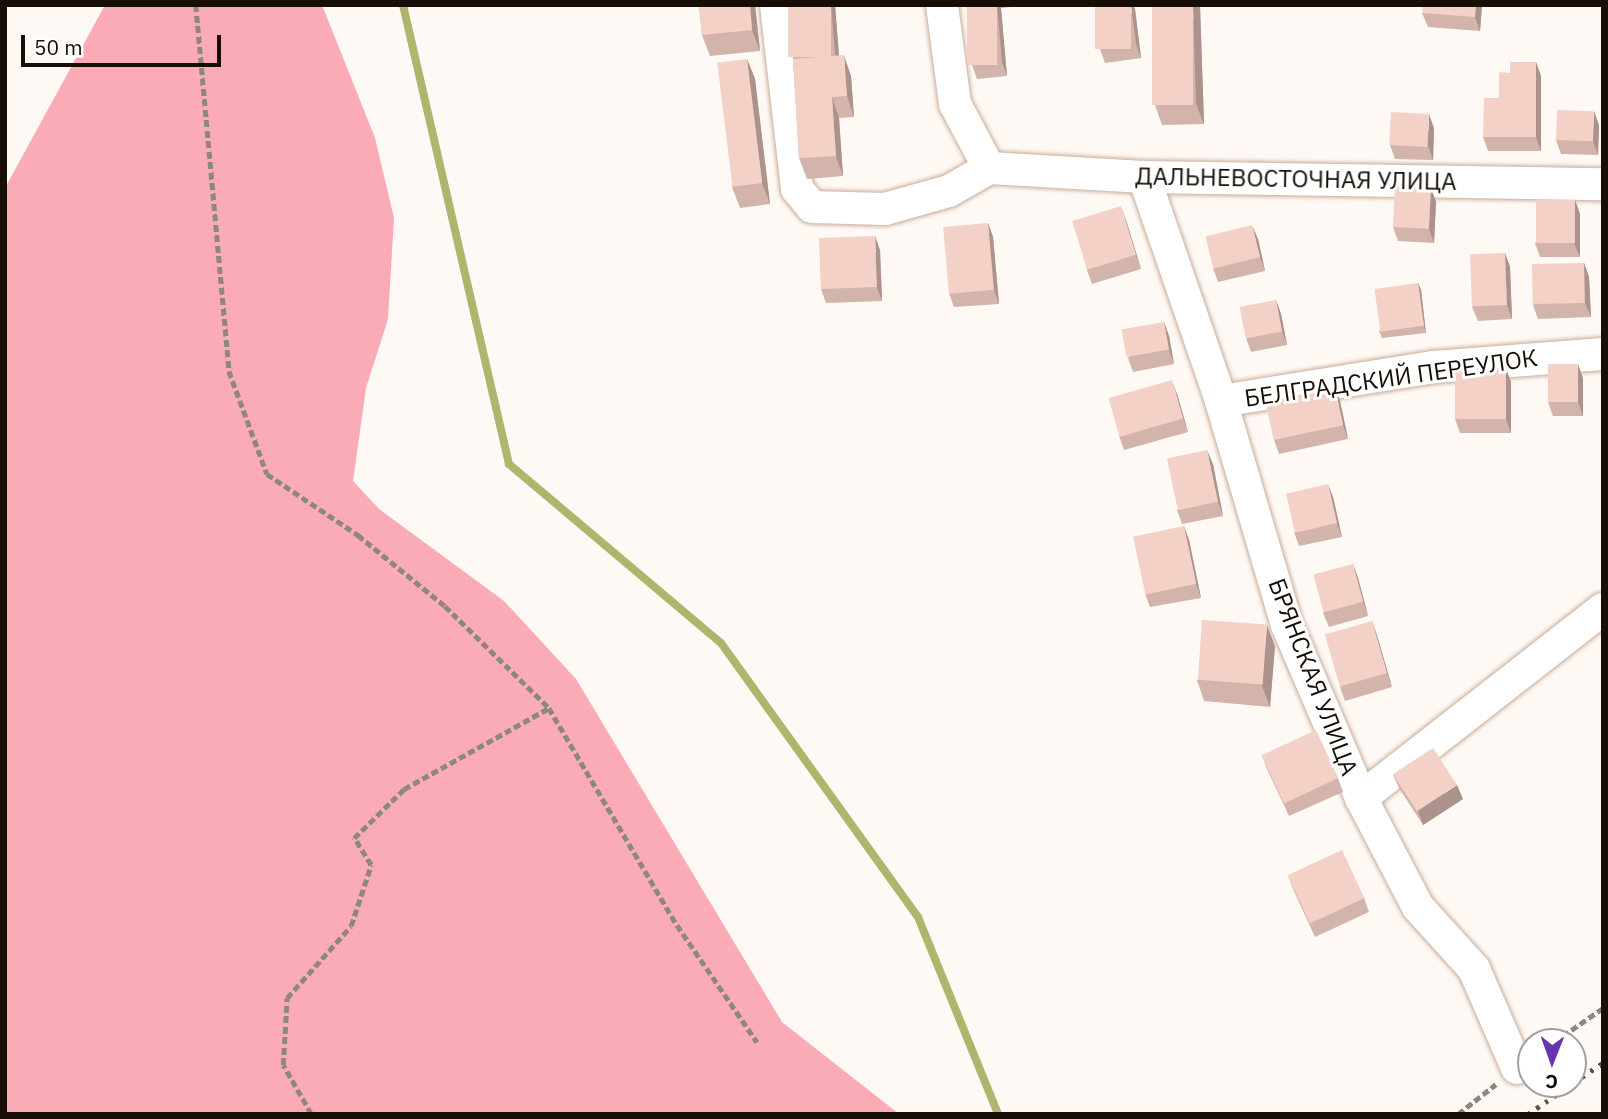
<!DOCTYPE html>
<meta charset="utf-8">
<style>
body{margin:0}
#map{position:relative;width:1608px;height:1119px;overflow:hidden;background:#fff9f5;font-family:"IBM Plex Sans",sans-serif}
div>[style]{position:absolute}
.forest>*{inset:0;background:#fbabb5}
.stream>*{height:8px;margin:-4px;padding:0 4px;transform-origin:4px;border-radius:4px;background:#b0b56e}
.path>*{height:4.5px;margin-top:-2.25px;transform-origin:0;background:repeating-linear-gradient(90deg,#8d8681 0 7px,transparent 0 10.5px)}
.roads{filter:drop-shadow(0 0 2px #c7ad98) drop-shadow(0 0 2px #c7ad98)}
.minor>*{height:32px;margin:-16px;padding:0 16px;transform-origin:16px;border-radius:16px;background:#fff}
.rail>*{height:5px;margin-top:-2.5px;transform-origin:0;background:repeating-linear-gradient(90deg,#59514b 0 3.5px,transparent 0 10.5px)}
.wall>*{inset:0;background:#d2b4ab}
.shaded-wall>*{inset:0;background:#ab928b}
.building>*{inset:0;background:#f4d1c7;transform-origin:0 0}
span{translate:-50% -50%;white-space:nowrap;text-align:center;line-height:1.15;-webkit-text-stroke:6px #fff;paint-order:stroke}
.street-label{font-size:24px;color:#160e07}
.frame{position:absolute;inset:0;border:7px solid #160e07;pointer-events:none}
.north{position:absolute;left:1517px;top:1028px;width:70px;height:70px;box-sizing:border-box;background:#fff;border:2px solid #a29f9c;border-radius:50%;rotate:181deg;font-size:19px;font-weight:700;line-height:28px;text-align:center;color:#160e07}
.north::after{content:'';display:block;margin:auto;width:24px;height:32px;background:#6435ad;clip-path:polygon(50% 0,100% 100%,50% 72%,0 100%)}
.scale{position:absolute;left:21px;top:35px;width:200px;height:32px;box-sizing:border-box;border:4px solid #160e07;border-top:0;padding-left:9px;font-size:21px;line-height:24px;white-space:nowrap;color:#160e07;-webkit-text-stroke:5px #fff;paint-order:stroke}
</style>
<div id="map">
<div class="forest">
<div style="clip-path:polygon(105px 5px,322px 5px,375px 138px,394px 218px,388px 319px,366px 388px,353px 481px,379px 509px,504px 601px,576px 679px,782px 1022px,899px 1114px,5px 1114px,5px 188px)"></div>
</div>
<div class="stream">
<div style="left:403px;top:5px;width:471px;rotate:77deg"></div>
<div style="left:509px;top:464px;width:277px;rotate:40.2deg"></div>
<div style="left:721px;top:643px;width:337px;rotate:54.3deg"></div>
<div style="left:918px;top:917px;width:213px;rotate:67.9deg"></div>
</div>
<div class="path">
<div style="left:196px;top:5px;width:367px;rotate:84.8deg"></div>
<div style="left:229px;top:371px;width:110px;rotate:69.7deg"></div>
<div style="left:267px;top:474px;width:110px;rotate:33.8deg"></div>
<div style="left:358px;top:535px;width:112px;rotate:39.2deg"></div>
<div style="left:445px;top:606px;width:146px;rotate:44.4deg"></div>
<div style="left:549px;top:708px;width:252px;rotate:59.5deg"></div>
<div style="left:677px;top:925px;width:142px;rotate:55.6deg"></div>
<div style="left:1554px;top:1042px;width:60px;rotate:-34.8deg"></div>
<div style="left:311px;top:1114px;width:56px;rotate:-119.7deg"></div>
<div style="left:283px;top:1065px;width:67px;rotate:-86.6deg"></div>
<div style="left:287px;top:998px;width:96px;rotate:-48.4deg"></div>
<div style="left:351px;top:926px;width:64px;rotate:-71.8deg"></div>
<div style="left:371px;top:865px;width:32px;rotate:-122deg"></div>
<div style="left:354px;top:838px;width:70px;rotate:-44.4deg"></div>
<div style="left:404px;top:789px;width:166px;rotate:-29.2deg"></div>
<div style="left:1458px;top:1114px;width:48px;rotate:-38.3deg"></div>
</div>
<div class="roads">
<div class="minor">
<div style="left:776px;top:5px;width:185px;rotate:83.5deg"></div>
<div style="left:797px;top:189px;width:23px;rotate:50deg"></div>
<div style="left:812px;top:207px;width:73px;rotate:1.6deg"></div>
<div style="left:885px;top:209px;width:66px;rotate:-15.7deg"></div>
<div style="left:949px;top:191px;width:46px;rotate:-29.9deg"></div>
<div style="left:942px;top:5px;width:100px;rotate:82.5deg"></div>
<div style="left:955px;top:104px;width:72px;rotate:62deg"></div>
<div style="left:989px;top:168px;width:155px;rotate:3.3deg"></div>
<div style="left:1144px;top:177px;width:459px;rotate:0.9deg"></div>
<div style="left:1144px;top:177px;width:237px;rotate:71deg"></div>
<div style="left:1221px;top:401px;width:234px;rotate:73.6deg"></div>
<div style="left:1287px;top:625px;width:188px;rotate:66.8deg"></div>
<div style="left:1361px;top:798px;width:123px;rotate:62.4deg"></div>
<div style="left:1418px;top:907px;width:84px;rotate:47.9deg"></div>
<div style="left:1474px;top:969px;width:108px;rotate:66.5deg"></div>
<div style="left:1221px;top:401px;width:216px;rotate:-9.1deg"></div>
<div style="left:1434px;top:367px;width:169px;rotate:-4.4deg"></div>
<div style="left:1361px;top:798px;width:307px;rotate:-38deg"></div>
</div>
</div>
<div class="rail">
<div style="left:1573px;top:1083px;width:36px;rotate:-34deg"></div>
<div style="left:1528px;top:1114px;width:53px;rotate:-34.3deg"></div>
</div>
<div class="wall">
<div style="clip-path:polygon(699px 5px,755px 5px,760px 51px,710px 56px,702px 35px)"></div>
<div style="clip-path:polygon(788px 5px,835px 5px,839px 56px,851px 76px,854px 117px,839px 118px,843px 176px,807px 179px,799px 158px,793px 59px)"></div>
<div style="clip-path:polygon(967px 5px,1021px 5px,1021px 6px,1001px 8px,1007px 76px,977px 79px,972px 65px)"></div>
<div style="clip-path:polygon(1200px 5px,1204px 124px,1162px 125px,1155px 105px)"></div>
<div style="clip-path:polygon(1482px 5px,1480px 31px,1428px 27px,1422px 13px)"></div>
<div style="clip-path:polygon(1135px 9px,1141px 58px,1105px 63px,1100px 49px)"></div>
<div style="clip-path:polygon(747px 59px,755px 79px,770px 204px,740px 208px,732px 187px)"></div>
<div style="clip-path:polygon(1536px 62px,1541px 76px,1541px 151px,1488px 151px,1483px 137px,1499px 98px)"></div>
<div style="clip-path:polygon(1599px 125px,1598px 155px,1561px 154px,1556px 140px)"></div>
<div style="clip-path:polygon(1434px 128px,1433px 160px,1395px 159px,1390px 145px)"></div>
<div style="clip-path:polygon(1431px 188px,1436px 202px,1434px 243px,1398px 241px,1393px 227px)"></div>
<div style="clip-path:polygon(1575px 200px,1580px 214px,1580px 257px,1540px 257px,1535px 243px)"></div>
<div style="clip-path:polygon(1126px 220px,1141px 269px,1092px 284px,1087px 270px)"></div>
<div style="clip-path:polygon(988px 223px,993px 237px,999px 304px,954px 307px,949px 293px)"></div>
<div style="clip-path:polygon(1258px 239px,1265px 271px,1218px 282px,1213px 268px)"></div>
<div style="clip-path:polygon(880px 250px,882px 301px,826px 303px,821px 289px)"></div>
<div style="clip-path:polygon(1505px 253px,1510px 267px,1512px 319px,1478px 321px,1472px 307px)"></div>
<div style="clip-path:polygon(1584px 263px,1589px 277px,1591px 317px,1538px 319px,1533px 305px)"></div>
<div style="clip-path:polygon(1418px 283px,1421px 290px,1426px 333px,1382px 338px,1379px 331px)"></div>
<div style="clip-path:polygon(1276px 300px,1281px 314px,1287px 345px,1251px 352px,1246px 338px)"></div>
<div style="clip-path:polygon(1164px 322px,1169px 336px,1174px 364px,1133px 372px,1128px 358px)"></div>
<div style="clip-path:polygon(1583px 378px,1583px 416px,1553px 416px,1548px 402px)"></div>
<div style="clip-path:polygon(1511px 382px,1511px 433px,1460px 433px,1455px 419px)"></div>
<div style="clip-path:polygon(1335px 387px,1340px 401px,1348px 439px,1279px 454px,1274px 440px)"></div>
<div style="clip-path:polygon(1177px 394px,1188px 432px,1124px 450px,1119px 436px)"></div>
<div style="clip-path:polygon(1213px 464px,1223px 516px,1182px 524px,1177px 510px)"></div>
<div style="clip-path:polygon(1333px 497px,1342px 537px,1299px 546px,1294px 532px)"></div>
<div style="clip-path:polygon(1184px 526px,1189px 540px,1201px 598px,1150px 607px,1145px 593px)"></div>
<div style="clip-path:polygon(1353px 564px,1358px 578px,1368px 616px,1329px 627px,1323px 613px)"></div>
<div style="clip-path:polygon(1372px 621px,1392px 687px,1345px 701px,1340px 687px)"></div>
<div style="clip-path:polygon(1275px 646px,1270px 707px,1204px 701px,1197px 680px)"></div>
<div style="clip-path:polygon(1262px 755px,1338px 778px,1343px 792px,1289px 816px,1267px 769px)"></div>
<div style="clip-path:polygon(1393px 775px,1463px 799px,1423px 825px,1399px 788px)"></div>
<div style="clip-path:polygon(1288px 875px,1364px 898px,1369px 912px,1315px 937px,1293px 889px)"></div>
</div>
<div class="shaded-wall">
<div style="clip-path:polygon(750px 5px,755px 5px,760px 51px,752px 30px)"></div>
<div style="clip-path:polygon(831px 5px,835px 5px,840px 68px,835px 54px)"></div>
<div style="clip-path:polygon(997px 5px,1000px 5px,1001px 8px,1007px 76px,1002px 62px)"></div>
<div style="clip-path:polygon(1131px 5px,1133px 5px,1135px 9px,1141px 58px,1136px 44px)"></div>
<div style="clip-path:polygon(1193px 5px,1200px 5px,1204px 124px,1196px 104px)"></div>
<div style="clip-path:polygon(1476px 5px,1482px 5px,1480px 31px,1475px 17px)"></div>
<div style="clip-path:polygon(844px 55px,851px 76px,854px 117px,847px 96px)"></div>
<div style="clip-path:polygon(747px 59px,755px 79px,770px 204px,762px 183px)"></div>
<div style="clip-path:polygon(1536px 62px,1541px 76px,1541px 151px,1536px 137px)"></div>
<div style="clip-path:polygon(832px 97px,839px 118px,843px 176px,836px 156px)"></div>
<div style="clip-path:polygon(1594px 111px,1599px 125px,1598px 155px,1593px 141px)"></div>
<div style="clip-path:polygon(1429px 114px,1434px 128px,1433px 160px,1428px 146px)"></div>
<div style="clip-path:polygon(1431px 188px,1436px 202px,1434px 243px,1429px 229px)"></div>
<div style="clip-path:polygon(1575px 200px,1580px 214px,1580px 257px,1574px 243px)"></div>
<div style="clip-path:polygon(1121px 206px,1126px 220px,1141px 269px,1136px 255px)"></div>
<div style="clip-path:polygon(988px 223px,993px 237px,999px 304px,994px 290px)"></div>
<div style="clip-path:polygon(1252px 225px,1258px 239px,1265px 271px,1260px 257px)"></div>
<div style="clip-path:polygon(875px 236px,880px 250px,882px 301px,877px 287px)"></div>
<div style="clip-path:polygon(1505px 253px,1510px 267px,1512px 319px,1507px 305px)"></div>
<div style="clip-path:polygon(1584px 263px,1589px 277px,1591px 317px,1585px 303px)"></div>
<div style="clip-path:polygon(1418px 283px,1421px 290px,1426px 333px,1424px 326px)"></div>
<div style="clip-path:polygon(1276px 300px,1281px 314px,1287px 345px,1282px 331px)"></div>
<div style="clip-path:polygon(1164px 322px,1169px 336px,1174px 364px,1169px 350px)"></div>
<div style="clip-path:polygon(1578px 364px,1583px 378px,1583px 416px,1578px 402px)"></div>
<div style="clip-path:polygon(1506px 368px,1511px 382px,1511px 433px,1506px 419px)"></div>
<div style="clip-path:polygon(1172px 380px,1177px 394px,1188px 432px,1183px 418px)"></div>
<div style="clip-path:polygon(1335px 387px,1340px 401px,1348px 439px,1343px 425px)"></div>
<div style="clip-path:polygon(1207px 450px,1213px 464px,1223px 516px,1218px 502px)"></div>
<div style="clip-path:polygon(1328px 484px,1333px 497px,1342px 537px,1337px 523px)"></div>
<div style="clip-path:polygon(1184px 526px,1189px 540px,1201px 598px,1196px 584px)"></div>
<div style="clip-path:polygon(1353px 564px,1358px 578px,1368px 616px,1363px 602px)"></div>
<div style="clip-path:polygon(1372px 621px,1377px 635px,1392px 687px,1387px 673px)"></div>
<div style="clip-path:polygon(1267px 625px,1275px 646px,1270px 707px,1262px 686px)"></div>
<div style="clip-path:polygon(1457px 785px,1463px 799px,1423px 825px,1418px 811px)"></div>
</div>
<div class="building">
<div style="clip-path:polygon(699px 5px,750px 5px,752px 30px,702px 35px)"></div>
<div style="left:788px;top:5px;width:43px;height:52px"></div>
<div style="left:967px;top:5px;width:30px;height:60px"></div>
<div style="left:1095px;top:5px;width:36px;height:44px"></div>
<div style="left:1152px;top:5px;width:41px;height:100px"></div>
<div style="clip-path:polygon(1423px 5px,1476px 5px,1475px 17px,1422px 13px)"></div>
<div style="clip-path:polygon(844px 55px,847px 96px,832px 97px,836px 156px,799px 158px,793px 59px)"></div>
<div style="left:747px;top:59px;width:125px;height:30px;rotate:83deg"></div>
<div style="clip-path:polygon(1510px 62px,1536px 62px,1536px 137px,1483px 137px,1484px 98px,1499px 98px,1499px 72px,1510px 73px)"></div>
<div style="left:1557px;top:110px;width:37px;height:30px;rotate:2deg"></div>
<div style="left:1391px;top:112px;width:38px;height:33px;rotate:3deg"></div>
<div style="left:1395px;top:186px;width:36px;height:41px;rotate:3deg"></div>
<div style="left:1536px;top:200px;width:39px;height:43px"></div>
<div style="left:1121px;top:206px;width:51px;height:51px;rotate:73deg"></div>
<div style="left:988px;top:223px;width:67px;height:45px;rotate:85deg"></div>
<div style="left:1252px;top:225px;width:33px;height:48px;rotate:76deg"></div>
<div style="left:875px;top:236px;width:51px;height:56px;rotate:88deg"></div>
<div style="left:1505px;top:253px;width:52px;height:35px;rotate:88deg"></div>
<div style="left:1584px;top:263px;width:40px;height:52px;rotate:89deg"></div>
<div style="left:1418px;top:283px;width:43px;height:44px;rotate:82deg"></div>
<div style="left:1276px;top:300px;width:32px;height:37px;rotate:79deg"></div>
<div style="left:1164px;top:322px;width:28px;height:43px;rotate:80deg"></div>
<div style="left:1548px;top:364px;width:30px;height:38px"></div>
<div style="left:1455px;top:368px;width:51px;height:51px"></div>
<div style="left:1172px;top:380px;width:40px;height:66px;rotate:74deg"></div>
<div style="left:1335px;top:387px;width:39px;height:71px;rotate:78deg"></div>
<div style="left:1207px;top:450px;width:53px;height:41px;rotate:78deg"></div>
<div style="left:1328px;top:484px;width:40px;height:43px;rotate:77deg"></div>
<div style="left:1184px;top:526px;width:59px;height:52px;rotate:78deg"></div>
<div style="left:1353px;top:564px;width:39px;height:41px;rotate:75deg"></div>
<div style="left:1202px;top:620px;width:65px;height:60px;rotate:4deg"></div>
<div style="left:1372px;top:621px;width:54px;height:49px;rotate:74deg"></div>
<div style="left:1316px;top:730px;width:53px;height:60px;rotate:65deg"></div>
<div style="left:1433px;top:748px;width:44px;height:48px;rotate:57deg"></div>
<div style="left:1342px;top:850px;width:53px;height:60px;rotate:65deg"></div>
</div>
<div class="street-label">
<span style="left:1296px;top:179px;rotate:1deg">ДАЛЬНЕВОСТОЧНАЯ УЛИЦА</span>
<span style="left:1391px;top:378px;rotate:-8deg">БЕЛГРАДСКИЙ ПЕРЕУЛОК</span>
<span style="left:1313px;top:677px;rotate:69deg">БРЯНСКАЯ УЛИЦА</span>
</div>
<div class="frame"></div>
<div class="north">С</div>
<div class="scale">50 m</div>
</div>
